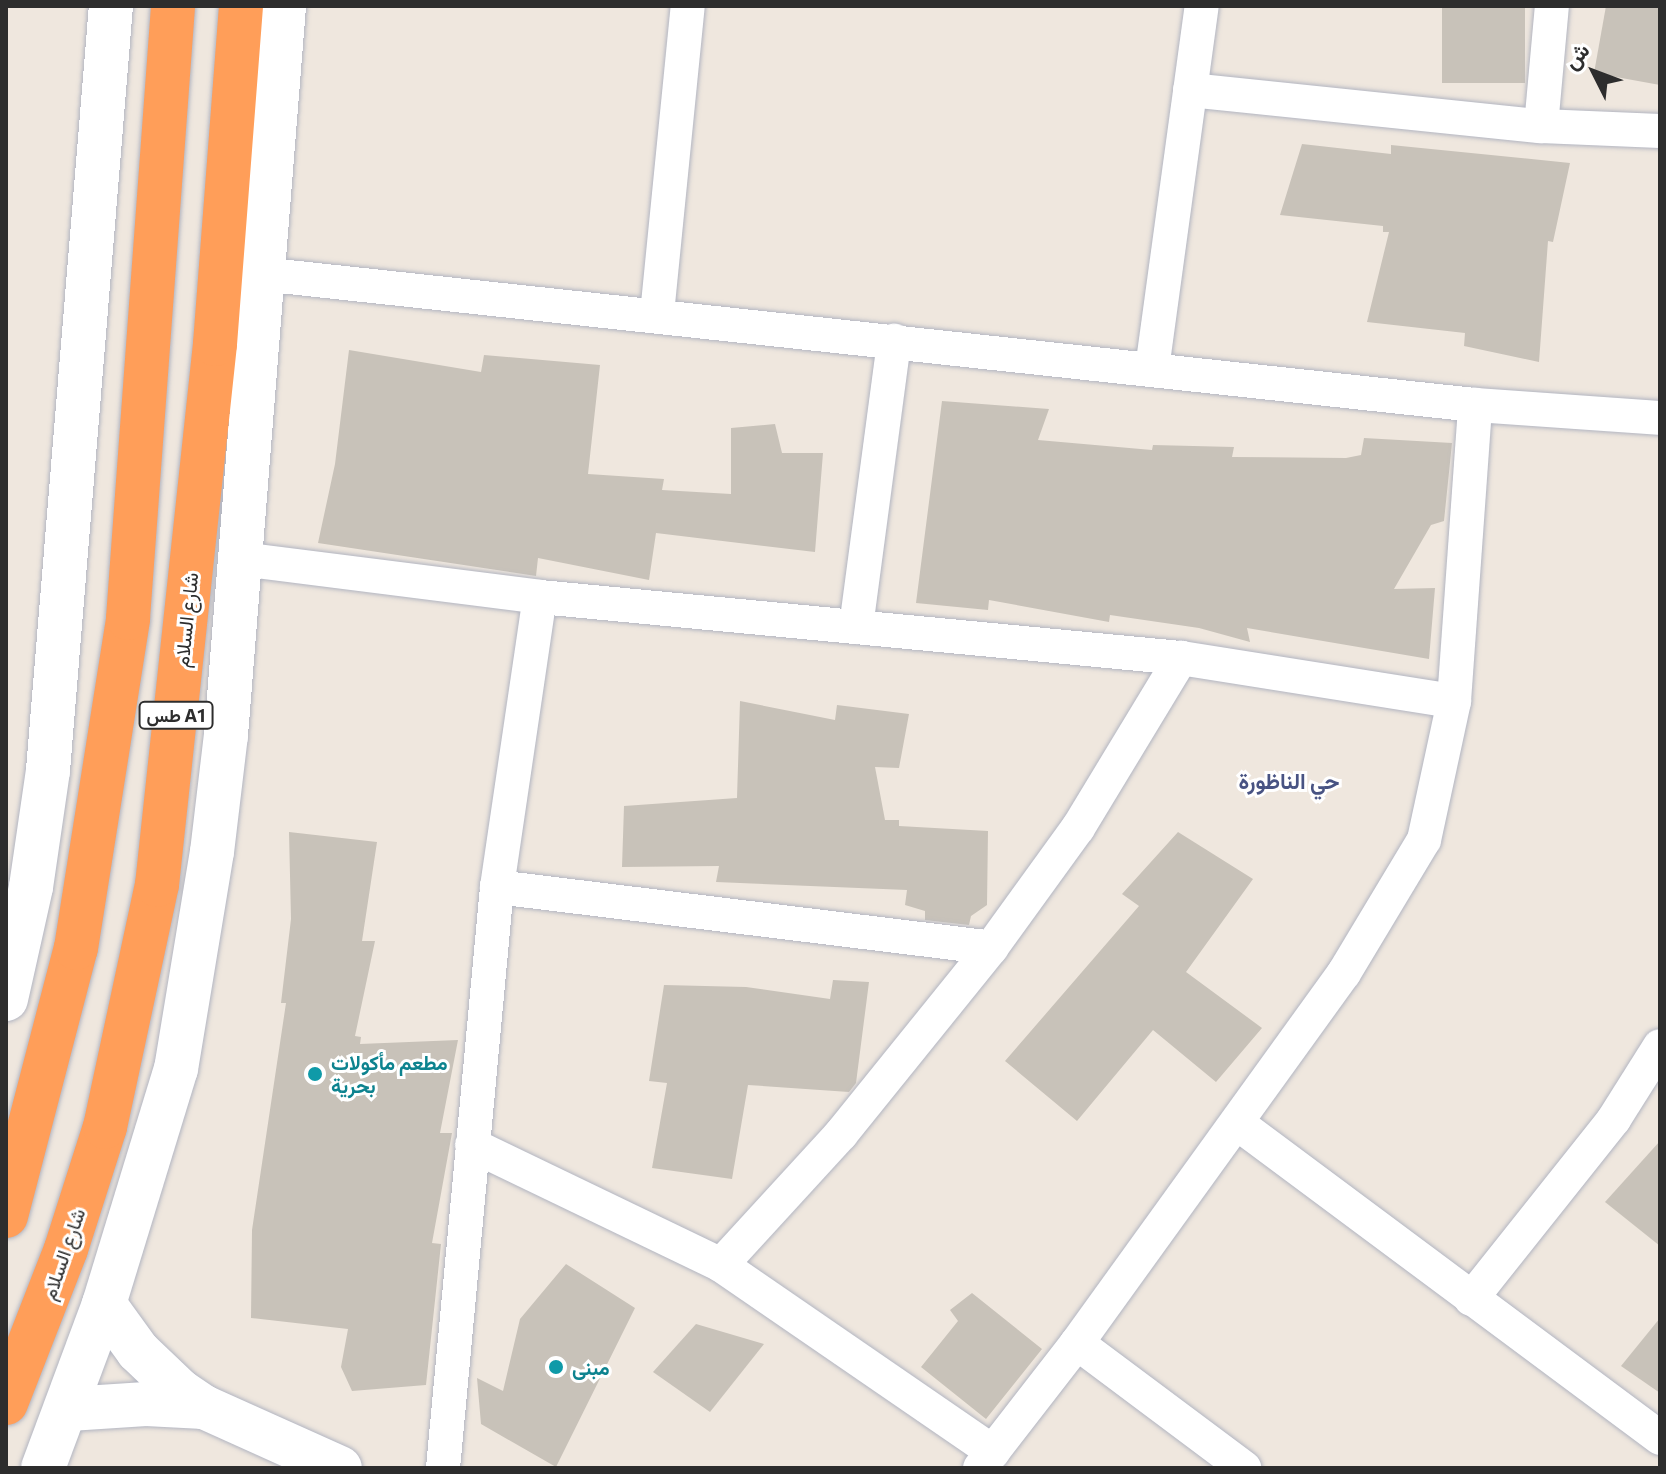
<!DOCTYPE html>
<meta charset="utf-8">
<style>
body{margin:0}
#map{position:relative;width:1666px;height:1474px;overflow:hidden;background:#efe7de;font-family:Commissioner,Vazirmatn,sans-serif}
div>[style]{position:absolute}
.building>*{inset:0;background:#c8c2b9;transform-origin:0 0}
.roads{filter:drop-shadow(0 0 2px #b2b5c1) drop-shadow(0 0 2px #b2b5c1)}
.street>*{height:34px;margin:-17px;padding:0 17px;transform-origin:17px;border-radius:17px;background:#fff}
.secondary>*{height:44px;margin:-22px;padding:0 22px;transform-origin:22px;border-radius:22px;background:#fff}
.highway>*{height:44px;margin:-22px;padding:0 22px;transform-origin:22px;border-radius:22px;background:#ff9e59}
.dots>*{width:22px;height:22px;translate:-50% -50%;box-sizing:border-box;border:4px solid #fff;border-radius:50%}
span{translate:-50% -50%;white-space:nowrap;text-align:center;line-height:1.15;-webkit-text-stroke:6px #fff;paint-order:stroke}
.shield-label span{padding:2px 6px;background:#fff;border:2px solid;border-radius:6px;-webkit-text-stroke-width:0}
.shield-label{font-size:18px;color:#2d2d2d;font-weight:700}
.street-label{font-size:20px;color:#2d2d2d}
.culture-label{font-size:20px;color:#0d838f;font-weight:700}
.left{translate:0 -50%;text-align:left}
.neighbourhood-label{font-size:22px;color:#485383;font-weight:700}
.frame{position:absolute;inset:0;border:8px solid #2d2d2d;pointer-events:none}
.north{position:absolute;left:1554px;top:32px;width:80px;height:80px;-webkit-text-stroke:6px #fff;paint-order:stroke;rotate:312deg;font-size:22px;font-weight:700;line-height:32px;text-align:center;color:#2d2d2d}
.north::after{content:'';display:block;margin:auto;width:28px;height:36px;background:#2d2d2d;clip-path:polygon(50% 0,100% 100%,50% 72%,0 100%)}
</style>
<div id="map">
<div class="building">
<div style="left:1442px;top:6px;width:83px;height:77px"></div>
<div style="clip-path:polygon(1606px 6px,1660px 6px,1660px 85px,1594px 73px)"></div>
<div style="clip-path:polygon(1302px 144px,1391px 154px,1391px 145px,1570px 163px,1553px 242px,1548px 241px,1539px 362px,1464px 346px,1465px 333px,1367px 322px,1389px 232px,1383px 232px,1383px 226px,1280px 215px)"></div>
<div style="clip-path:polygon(349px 350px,481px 372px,484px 355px,600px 365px,588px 474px,664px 479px,662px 490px,731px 494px,731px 428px,775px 424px,782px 453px,823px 453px,815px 552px,656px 533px,649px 580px,538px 558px,536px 576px,318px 543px,335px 464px)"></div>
<div style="clip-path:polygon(942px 401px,1049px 409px,1038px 440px,1152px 450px,1153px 445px,1234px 447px,1232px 457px,1346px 458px,1361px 455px,1364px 438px,1452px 443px,1444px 521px,1431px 525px,1394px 589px,1435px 588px,1429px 659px,1247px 628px,1250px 642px,1199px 628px,1110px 615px,1109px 622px,989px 600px,988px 610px,916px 603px)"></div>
<div style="clip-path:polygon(740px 701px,835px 720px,837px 705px,909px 714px,899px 768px,875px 767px,885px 820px,899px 820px,899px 826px,988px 831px,987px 905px,971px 916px,969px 925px,925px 920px,925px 911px,905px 905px,907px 890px,716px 882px,719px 866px,622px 867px,624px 806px,737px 798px)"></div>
<div style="clip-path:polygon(289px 832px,377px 842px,362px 941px,375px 941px,355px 1036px,361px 1037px,360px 1044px,458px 1040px,440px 1133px,452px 1133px,432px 1243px,441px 1244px,426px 1385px,352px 1391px,341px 1367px,348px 1329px,251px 1318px,252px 1230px,286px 1003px,281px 1003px,291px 919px)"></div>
<div style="clip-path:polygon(1178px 832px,1253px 879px,1186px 972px,1262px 1028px,1216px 1082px,1153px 1030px,1077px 1121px,1005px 1061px,1139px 906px,1122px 894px)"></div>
<div style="clip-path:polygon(833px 980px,869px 982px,856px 1083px,849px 1092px,748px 1085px,732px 1179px,652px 1168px,667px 1083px,649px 1081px,664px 985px,746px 987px,830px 999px)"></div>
<div style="clip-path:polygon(1660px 1141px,1660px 1246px,1605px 1202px)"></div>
<div style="clip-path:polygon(566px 1264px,635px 1308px,556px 1467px,481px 1424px,477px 1378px,503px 1391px,520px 1319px)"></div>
<div style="clip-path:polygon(972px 1293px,1042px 1349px,986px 1419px,921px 1367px,958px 1321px,950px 1310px)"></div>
<div style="clip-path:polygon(1660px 1318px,1660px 1393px,1621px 1366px)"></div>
<div style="clip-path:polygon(696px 1324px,764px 1344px,710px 1412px,653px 1372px)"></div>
</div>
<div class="roads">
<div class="street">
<div style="left:1190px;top:90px;width:353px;rotate:5.9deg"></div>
<div style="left:1541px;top:126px;width:119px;rotate:2.4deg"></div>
<div style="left:1541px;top:126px;width:121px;rotate:-84.8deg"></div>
<div style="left:261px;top:274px;width:1221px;rotate:6.16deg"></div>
<div style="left:1475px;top:405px;width:185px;rotate:4deg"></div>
<div style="left:657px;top:314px;width:310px;rotate:-84.3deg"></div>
<div style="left:1152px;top:369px;width:366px;rotate:-82.2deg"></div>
<div style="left:241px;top:559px;width:301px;rotate:7.2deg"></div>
<div style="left:540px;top:597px;width:644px;rotate:5.44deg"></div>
<div style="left:1181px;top:658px;width:276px;rotate:9deg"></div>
<div style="left:856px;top:627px;width:289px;rotate:-82.4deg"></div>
<div style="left:497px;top:887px;width:498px;rotate:7deg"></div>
<div style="left:1237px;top:1123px;width:527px;rotate:36.67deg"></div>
<div style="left:472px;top:1145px;width:276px;rotate:25.7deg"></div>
<div style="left:721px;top:1265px;width:330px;rotate:34.5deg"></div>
<div style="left:721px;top:1265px;width:178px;rotate:-47.5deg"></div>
<div style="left:841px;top:1134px;width:239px;rotate:-51.1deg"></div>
<div style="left:991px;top:948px;width:148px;rotate:-54.1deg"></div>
<div style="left:1078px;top:828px;width:199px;rotate:-58.8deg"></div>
<div style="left:1471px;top:1299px;width:230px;rotate:-51.5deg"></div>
<div style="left:1614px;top:1119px;width:86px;rotate:-57.8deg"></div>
<div style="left:1077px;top:1343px;width:209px;rotate:36.8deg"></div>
<div style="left:443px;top:1468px;width:584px;rotate:-84.69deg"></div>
<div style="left:497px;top:887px;width:293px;rotate:-81.6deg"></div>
<div style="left:980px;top:1468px;width:158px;rotate:-52.2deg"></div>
<div style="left:1077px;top:1343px;width:456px;rotate:-54.2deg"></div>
<div style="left:1344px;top:973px;width:155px;rotate:-59deg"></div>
<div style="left:1424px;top:840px;width:142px;rotate:-77.8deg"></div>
<div style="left:1454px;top:701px;width:297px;rotate:-85.9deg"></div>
</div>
<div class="secondary">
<div style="left:6px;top:999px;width:115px;rotate:-77.4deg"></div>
<div style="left:31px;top:887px;width:118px;rotate:-81.7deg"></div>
<div style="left:48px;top:770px;width:767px;rotate:-85.29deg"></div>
<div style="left:104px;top:1304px;width:58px;rotate:54.1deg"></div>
<div style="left:138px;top:1351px;width:58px;rotate:43.6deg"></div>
<div style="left:180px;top:1391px;width:29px;rotate:34deg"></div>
<div style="left:204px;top:1407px;width:149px;rotate:24.2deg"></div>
<div style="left:69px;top:1409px;width:77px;rotate:-3.7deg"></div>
<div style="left:146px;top:1404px;width:58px;rotate:3deg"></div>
<div style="left:43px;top:1468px;width:175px;rotate:-69.6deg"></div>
<div style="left:104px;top:1304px;width:246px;rotate:-73deg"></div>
<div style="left:176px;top:1069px;width:220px;rotate:-80.6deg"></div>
<div style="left:212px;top:852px;width:118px;rotate:-83.2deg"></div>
<div style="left:226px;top:735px;width:731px;rotate:-85.45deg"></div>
</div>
<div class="highway">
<div style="left:6px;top:1216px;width:277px;rotate:-75.4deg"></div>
<div style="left:76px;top:948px;width:334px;rotate:-81deg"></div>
<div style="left:128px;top:618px;width:614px;rotate:-85.79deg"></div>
<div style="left:6px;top:1403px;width:165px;rotate:-68.7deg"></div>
<div style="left:66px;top:1249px;width:128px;rotate:-72.3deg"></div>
<div style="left:105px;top:1127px;width:248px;rotate:-77.9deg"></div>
<div style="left:157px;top:885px;width:544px;rotate:-83.88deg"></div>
<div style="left:215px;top:344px;width:339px;rotate:-85.6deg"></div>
</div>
</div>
<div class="dots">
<div style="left:315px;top:1074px;background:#0f9aa8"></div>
<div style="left:556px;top:1367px;background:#0f9aa8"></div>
</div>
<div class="shield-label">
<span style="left:176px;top:715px">طس A1</span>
</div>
<div class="street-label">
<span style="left:186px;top:620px;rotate:-84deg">شارع السلام</span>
<span style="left:63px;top:1254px;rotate:-71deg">شارع السلام</span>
</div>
<div class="culture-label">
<span class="left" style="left:331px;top:1074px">مطعم مأكولات<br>بحرية</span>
<span class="left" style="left:572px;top:1367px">مبنى</span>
</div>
<div class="neighbourhood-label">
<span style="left:1289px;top:781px">حي الناظورة</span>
</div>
<div class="frame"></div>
<div class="north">ش</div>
</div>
